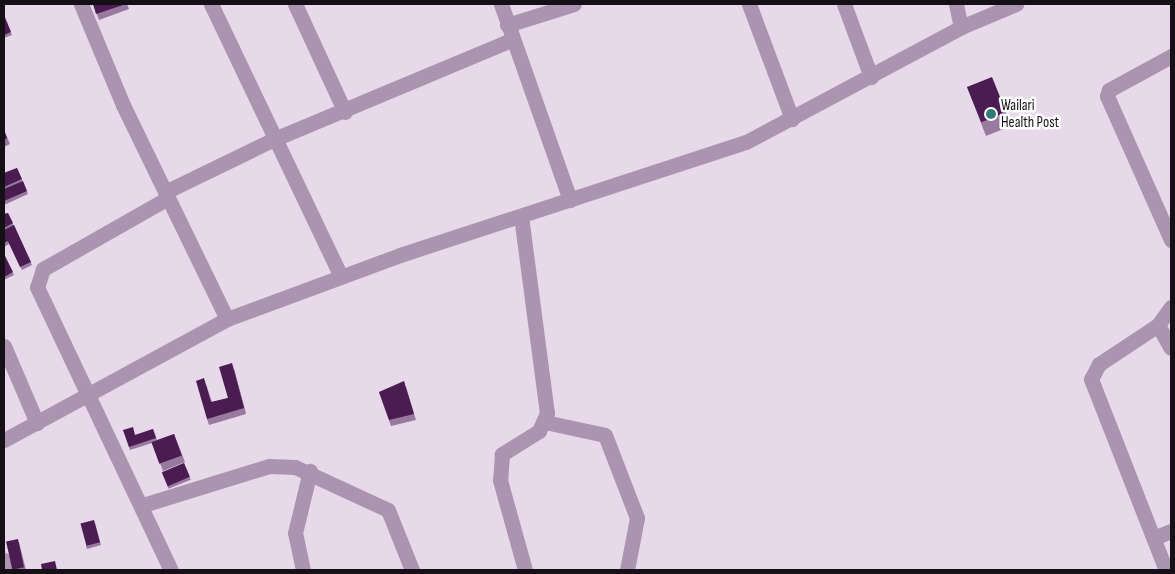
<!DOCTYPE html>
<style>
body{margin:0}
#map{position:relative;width:1175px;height:574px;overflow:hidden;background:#e7d9e9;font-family:"Sofia Sans Condensed",sans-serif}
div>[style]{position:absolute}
.minor>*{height:15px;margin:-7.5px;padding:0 7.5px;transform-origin:7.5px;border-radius:7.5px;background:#ab94af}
.wall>*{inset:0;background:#987a9e;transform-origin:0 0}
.shaded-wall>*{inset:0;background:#79557f}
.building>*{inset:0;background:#4a1c52;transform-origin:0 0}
.dots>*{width:14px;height:14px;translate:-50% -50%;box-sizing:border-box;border:2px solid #fff;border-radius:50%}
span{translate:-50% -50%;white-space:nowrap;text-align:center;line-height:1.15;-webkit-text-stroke:5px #fff;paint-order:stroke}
.poi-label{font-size:15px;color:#151016}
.left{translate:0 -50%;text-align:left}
.frame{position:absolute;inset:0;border:5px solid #151016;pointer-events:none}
</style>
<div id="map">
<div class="minor">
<div style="left:81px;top:4px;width:109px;rotate:67.4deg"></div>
<div style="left:123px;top:105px;width:238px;rotate:64.1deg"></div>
<div style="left:211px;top:4px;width:302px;rotate:64.5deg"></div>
<div style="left:295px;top:4px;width:119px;rotate:65.2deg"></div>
<div style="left:501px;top:4px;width:208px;rotate:70.6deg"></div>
<div style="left:749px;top:4px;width:123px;rotate:69.5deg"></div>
<div style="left:844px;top:4px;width:78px;rotate:69.7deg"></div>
<div style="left:956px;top:4px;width:24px;rotate:78deg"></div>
<div style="left:507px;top:25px;width:70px;rotate:-17.4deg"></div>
<div style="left:1171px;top:56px;width:71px;rotate:151.3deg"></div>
<div style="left:1109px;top:90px;width:6px;rotate:108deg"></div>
<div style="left:1107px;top:96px;width:158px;rotate:66deg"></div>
<div style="left:165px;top:192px;width:119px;rotate:-25.9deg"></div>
<div style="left:272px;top:140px;width:259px;rotate:-22.7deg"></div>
<div style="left:168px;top:198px;width:144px;rotate:150.4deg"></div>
<div style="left:43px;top:269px;width:19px;rotate:108deg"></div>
<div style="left:37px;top:287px;width:313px;rotate:64.7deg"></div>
<div style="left:521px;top:216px;width:199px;rotate:82.5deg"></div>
<div style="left:547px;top:413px;width:20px;rotate:114deg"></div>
<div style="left:539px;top:431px;width:44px;rotate:148.1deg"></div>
<div style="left:502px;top:454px;width:26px;rotate:94deg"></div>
<div style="left:500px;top:480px;width:93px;rotate:74.5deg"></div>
<div style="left:1171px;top:307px;width:22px;rotate:126deg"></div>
<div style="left:1158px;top:325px;width:26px;rotate:61deg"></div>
<div style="left:1158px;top:325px;width:71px;rotate:146.5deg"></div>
<div style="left:1099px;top:364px;width:17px;rotate:118deg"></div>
<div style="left:1091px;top:379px;width:205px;rotate:68.6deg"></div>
<div style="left:4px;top:346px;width:84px;rotate:66.8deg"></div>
<div style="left:545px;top:422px;width:61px;rotate:12.2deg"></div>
<div style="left:605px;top:435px;width:89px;rotate:68.9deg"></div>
<div style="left:637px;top:518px;width:53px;rotate:100.9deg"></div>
<div style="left:4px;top:440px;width:254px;rotate:-28.5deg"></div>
<div style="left:227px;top:319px;width:184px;rotate:-20.3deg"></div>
<div style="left:400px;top:255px;width:364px;rotate:-18.1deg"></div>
<div style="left:746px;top:142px;width:244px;rotate:-28.1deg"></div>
<div style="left:961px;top:27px;width:60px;rotate:-22.7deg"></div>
<div style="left:143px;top:505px;width:132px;rotate:-17.2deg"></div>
<div style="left:269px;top:466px;width:26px;rotate:2deg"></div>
<div style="left:295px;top:467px;width:102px;rotate:24.8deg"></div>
<div style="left:388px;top:510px;width:65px;rotate:68.2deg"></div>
<div style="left:1156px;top:537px;width:16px;rotate:-22deg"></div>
<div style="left:4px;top:560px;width:10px;rotate:79deg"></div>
<div style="left:303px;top:570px;width:38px;rotate:-102deg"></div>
<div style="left:295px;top:533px;width:64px;rotate:-76.4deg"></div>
</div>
<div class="wall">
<div style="clip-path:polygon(93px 4px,127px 4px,129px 9px,99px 20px)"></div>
<div style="clip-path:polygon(4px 15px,12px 35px,4px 38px)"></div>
<div style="clip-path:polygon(967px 87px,1006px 112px,1011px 126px,986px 136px)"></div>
<div style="clip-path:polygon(4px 130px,10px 144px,4px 147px)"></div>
<div style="clip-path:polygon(17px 168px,28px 194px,4px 205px,4px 173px)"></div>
<div style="clip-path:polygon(8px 213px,32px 265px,22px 270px,9px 244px,4px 247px,4px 214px)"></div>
<div style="clip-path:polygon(4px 254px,14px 275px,4px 280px)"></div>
<div style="clip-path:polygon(234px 369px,246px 414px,209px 425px,207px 419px,206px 384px,212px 402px,228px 398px)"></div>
<div style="clip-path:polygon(406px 387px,416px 420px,391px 426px,379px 392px)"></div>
<div style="clip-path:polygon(153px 429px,157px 440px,174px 434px,185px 462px,163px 471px,152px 443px,130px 450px,123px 430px,135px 435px)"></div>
<div style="left:184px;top:463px;width:18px;height:24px;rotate:68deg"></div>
<div style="clip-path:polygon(95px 523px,101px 545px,87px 549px,86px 546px)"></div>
<div style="clip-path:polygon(6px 542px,19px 542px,26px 570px,13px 570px)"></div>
</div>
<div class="shaded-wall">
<div style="clip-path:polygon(232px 363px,234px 369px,246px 414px,244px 408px)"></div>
</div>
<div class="building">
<div style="clip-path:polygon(93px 4px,126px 4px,96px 14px)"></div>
<div style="clip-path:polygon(4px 15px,11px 32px,4px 35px)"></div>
<div style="left:992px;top:77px;width:38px;height:27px;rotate:68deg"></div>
<div style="clip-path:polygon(4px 130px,7px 138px,4px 140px)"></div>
<div style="clip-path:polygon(17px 168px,22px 179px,4px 187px,4px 173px)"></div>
<div style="clip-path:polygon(23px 181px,27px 191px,4px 201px,4px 189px)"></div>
<div style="clip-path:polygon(8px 213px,13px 223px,4px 228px,4px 214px)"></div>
<div style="clip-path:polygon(14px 225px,31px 262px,20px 267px,8px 241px,4px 243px,4px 230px)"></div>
<div style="clip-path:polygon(4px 254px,13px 272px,4px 277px)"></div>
<div style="clip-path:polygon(232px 363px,244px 408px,207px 419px,196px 381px,204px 378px,211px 402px,228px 398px,219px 367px)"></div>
<div style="clip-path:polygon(404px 381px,414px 414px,389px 420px,379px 392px)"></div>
<div style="clip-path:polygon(133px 427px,135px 435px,153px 429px,156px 438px,129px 447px,123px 430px)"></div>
<div style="left:174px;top:434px;width:23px;height:24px;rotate:70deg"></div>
<div style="left:184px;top:463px;width:15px;height:24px;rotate:67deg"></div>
<div style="left:94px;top:520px;width:23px;height:14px;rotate:75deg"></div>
<div style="left:18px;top:539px;width:29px;height:12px;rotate:78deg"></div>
<div style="clip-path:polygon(55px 561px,57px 570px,42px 570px,41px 564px)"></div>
</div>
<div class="dots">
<div style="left:991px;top:114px;background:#307a78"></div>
</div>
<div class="poi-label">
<span class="left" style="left:1001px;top:114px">Wailari<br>Health Post</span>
</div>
<div class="frame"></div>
</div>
